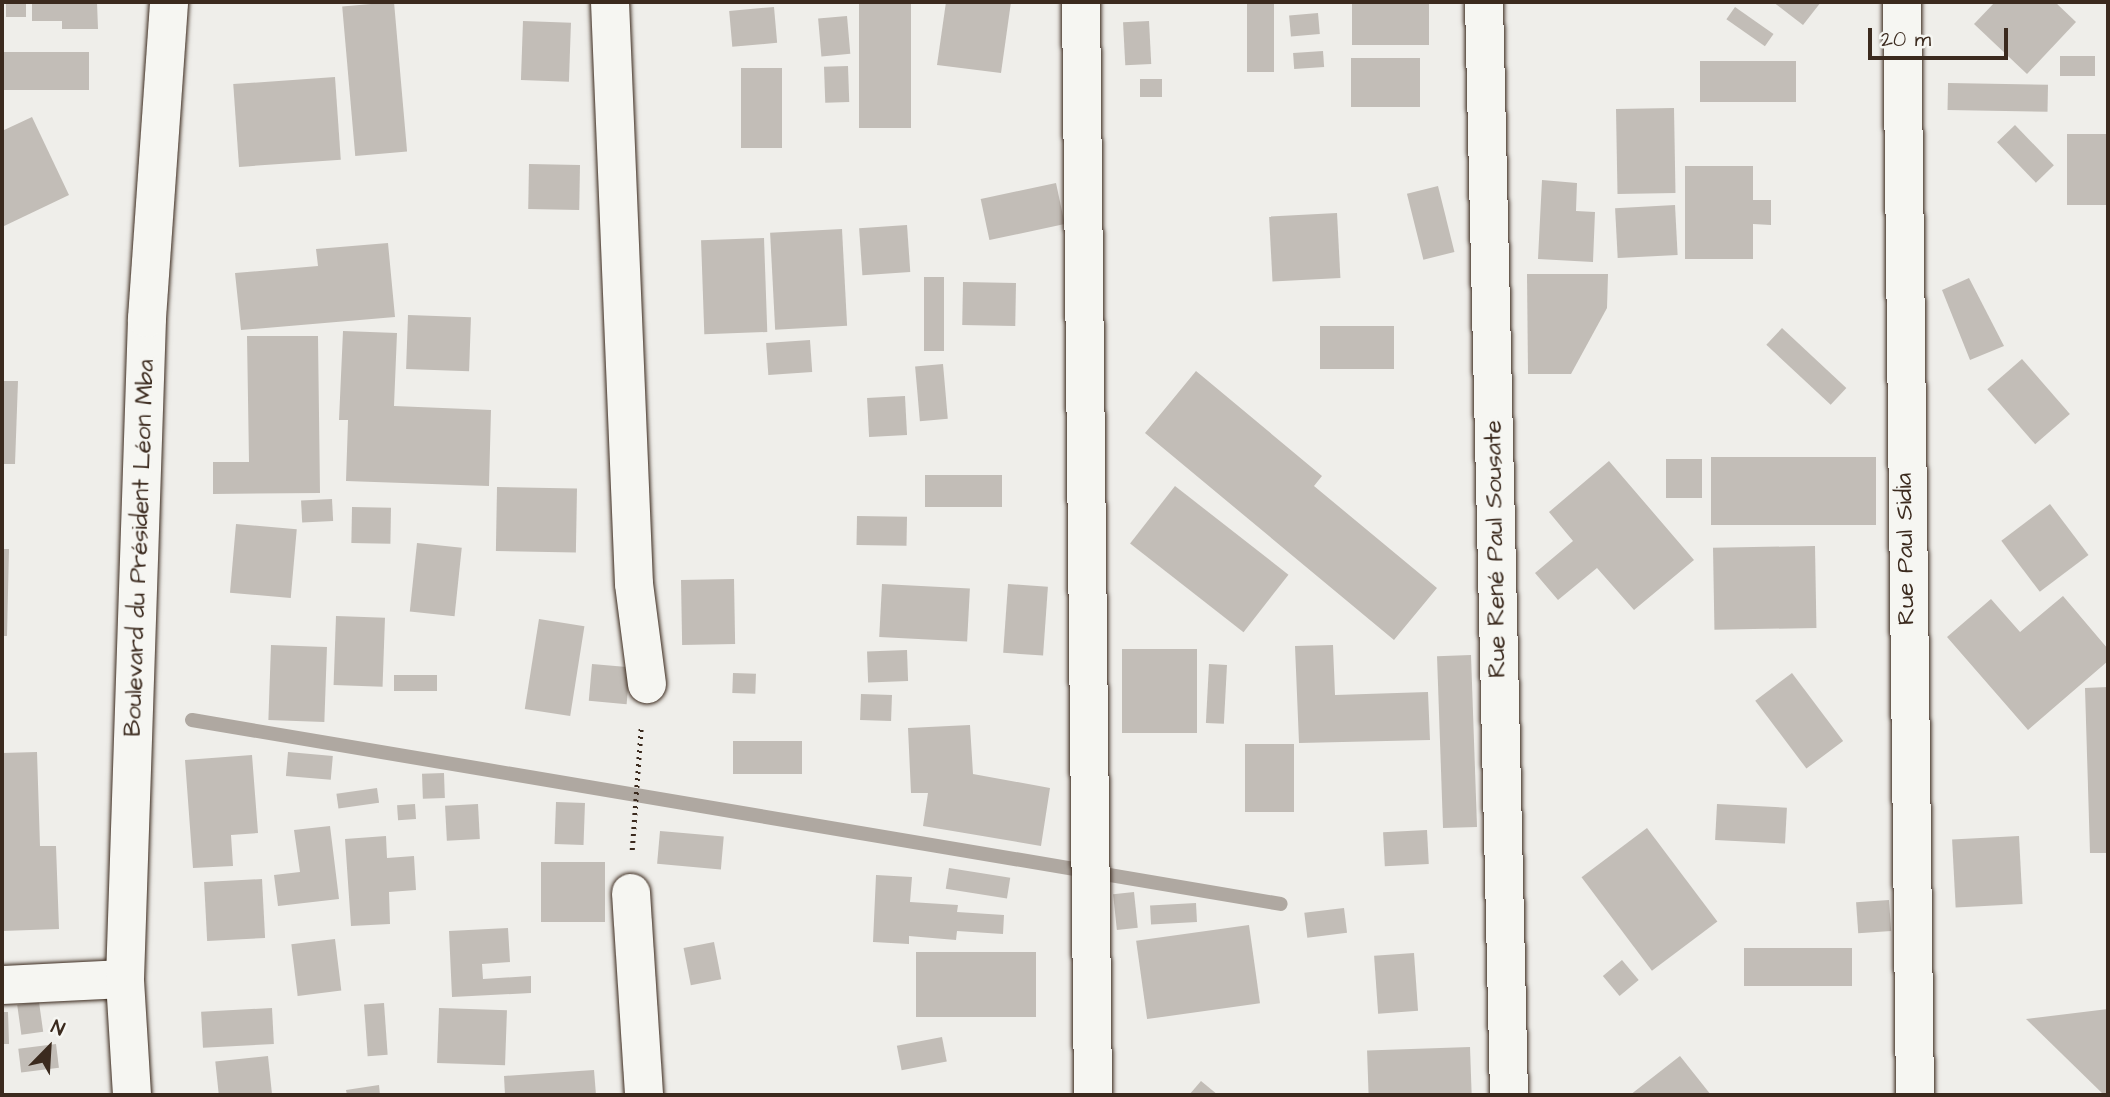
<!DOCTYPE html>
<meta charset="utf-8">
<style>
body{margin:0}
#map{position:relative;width:2110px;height:1097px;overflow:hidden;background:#efeeea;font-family:"Architects Daughter",sans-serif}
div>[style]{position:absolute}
.stream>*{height:14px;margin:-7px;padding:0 7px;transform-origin:7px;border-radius:7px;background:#afa8a1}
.building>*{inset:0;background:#c2bdb7;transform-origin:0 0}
.path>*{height:4.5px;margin-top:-2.25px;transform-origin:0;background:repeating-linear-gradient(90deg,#3b2a1e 0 2px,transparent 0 7px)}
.roads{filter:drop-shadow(0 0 2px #3b2a1e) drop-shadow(0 0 2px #3b2a1e)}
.street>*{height:38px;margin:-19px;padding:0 19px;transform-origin:19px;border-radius:19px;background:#f6f6f2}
.secondary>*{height:38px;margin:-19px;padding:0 19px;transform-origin:19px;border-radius:19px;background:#f6f6f2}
span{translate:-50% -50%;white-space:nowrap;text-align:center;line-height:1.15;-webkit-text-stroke:5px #f6f6f2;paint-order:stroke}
.street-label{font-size:24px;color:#3b2a1e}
.frame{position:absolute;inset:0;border:4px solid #3b2a1e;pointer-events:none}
.north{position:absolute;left:14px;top:1013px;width:70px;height:70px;-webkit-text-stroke:5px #f6f6f2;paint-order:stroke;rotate:24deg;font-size:19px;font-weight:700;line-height:28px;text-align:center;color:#3b2a1e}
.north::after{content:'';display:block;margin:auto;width:24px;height:32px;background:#3b2a1e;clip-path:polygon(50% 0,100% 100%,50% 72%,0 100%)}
.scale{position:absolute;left:1868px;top:28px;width:140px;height:32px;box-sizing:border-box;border:4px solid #3b2a1e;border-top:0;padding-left:9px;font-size:21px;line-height:24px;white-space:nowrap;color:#3b2a1e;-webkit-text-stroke:5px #f6f6f2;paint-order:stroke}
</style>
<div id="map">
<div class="stream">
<div style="left:192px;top:720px;width:1104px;rotate:9.59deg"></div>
</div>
<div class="building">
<div style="left:6px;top:2px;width:20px;height:15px"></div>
<div style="clip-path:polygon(32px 2px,97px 2px,98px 29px,62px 29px,62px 21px,32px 21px)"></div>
<div style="left:394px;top:2px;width:150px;height:52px;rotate:85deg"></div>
<div style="left:859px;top:2px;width:52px;height:126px"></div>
<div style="clip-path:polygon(946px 2px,1011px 2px,1001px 73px,937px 65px)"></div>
<div style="left:1247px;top:2px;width:27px;height:70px"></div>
<div style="left:1352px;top:2px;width:77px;height:43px"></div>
<div style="clip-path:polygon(1773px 2px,1821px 2px,1803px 25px)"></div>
<div style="clip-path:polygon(1995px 2px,2055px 2px,2076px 22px,2027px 74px,1974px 24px)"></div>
<div style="left:774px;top:7px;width:36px;height:45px;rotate:85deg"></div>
<div style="left:1735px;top:7px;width:47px;height:15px;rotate:35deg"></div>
<div style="left:1318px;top:13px;width:21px;height:29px;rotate:85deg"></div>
<div style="left:847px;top:16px;width:38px;height:29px;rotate:85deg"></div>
<div style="left:523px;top:21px;width:48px;height:59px;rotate:2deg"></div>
<div style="left:1149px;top:21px;width:43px;height:26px;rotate:87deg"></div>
<div style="left:1323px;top:51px;width:16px;height:30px;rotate:86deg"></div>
<div style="left:2px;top:52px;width:87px;height:38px"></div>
<div style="left:2095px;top:56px;width:20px;height:35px;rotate:90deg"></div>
<div style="left:1351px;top:58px;width:69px;height:49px"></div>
<div style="left:1796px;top:61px;width:41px;height:96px;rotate:90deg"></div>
<div style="left:848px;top:66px;width:36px;height:24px;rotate:88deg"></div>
<div style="left:741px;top:68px;width:41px;height:80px"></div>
<div style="left:335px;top:77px;width:83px;height:102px;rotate:86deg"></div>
<div style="left:1140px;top:79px;width:22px;height:18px"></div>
<div style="left:1948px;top:83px;width:100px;height:27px;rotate:1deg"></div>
<div style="left:1674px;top:108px;width:85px;height:58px;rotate:89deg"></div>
<div style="clip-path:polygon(32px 117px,69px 195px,2px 227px,2px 131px)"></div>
<div style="left:2015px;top:125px;width:56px;height:25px;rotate:46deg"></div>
<div style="left:2108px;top:134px;width:71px;height:41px;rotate:90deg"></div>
<div style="left:529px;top:164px;width:51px;height:45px;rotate:1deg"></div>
<div style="clip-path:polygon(1685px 166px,1753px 166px,1753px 200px,1771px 200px,1771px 225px,1753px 224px,1753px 259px,1685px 259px)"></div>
<div style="clip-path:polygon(1542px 180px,1577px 183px,1576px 211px,1595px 212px,1593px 262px,1538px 259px)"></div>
<div style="left:1056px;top:183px;width:42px;height:77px;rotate:78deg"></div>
<div style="left:1438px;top:186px;width:68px;height:32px;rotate:76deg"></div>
<div style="left:1675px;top:205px;width:50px;height:60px;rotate:87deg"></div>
<div style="left:1337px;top:213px;width:65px;height:68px;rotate:87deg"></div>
<div style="left:907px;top:225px;width:47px;height:48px;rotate:86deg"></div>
<div style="left:842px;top:229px;width:97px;height:72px;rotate:87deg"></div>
<div style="left:764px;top:238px;width:94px;height:63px;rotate:88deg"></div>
<div style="clip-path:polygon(388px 243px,395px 317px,241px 330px,235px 273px,318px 266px,316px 249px)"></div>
<div style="clip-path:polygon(1527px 274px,1608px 274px,1607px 308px,1571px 374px,1528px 374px)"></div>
<div style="left:924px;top:277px;width:20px;height:74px"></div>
<div style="clip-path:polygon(1969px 278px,2004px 346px,1970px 360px,1942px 290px)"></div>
<div style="left:963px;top:282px;width:53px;height:43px;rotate:1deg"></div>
<div style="left:408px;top:315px;width:63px;height:54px;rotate:2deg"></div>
<div style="left:1320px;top:326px;width:74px;height:43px"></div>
<div style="left:1782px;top:328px;width:88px;height:23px;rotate:43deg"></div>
<div style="clip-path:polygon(343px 331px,397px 333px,394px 406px,491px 410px,489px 486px,346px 481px,348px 420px,339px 420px)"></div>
<div style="clip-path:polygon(247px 336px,318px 336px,320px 493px,213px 494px,213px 462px,249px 462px)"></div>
<div style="left:810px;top:340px;width:32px;height:44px;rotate:86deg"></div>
<div style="left:2022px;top:359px;width:73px;height:46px;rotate:49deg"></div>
<div style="left:943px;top:364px;width:55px;height:28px;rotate:85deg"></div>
<div style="clip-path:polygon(1196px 371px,1322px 476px,1314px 486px,1437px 588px,1394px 640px,1145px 433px)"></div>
<div style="clip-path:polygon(2px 381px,18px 381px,15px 464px,2px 464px)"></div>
<div style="left:905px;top:396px;width:39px;height:38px;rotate:87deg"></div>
<div style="left:1711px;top:457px;width:165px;height:68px"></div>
<div style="left:1666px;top:459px;width:36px;height:39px"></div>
<div style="clip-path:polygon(1609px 461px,1694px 560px,1634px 610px,1597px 568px,1558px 600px,1535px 573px,1573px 541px,1549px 512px)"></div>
<div style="left:925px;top:475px;width:77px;height:32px"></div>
<div style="left:1175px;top:486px;width:144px;height:73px;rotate:38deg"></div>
<div style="left:497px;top:487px;width:80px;height:64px;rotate:1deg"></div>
<div style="left:332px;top:499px;width:22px;height:31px;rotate:87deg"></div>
<div style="left:2050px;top:504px;width:64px;height:61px;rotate:53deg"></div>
<div style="left:352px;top:507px;width:39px;height:36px;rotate:1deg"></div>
<div style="left:857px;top:516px;width:50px;height:29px;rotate:1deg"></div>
<div style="left:236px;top:524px;width:61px;height:69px;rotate:5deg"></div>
<div style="left:417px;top:543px;width:45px;height:69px;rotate:6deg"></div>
<div style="left:1815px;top:546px;width:82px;height:102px;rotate:89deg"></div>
<div style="clip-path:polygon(2px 549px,9px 549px,7px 636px,2px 636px)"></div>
<div style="left:734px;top:579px;width:65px;height:53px;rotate:89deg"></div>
<div style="left:882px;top:584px;width:88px;height:53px;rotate:3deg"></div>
<div style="left:1008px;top:584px;width:40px;height:69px;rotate:4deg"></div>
<div style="clip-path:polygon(2063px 596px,2108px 649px,2108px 661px,2028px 730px,1947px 637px,1991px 599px,2020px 632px)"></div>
<div style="left:336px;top:616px;width:49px;height:69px;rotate:2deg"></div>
<div style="left:539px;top:619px;width:46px;height:91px;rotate:9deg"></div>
<div style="left:271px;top:645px;width:56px;height:75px;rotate:2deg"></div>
<div style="clip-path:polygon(1333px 645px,1335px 695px,1428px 692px,1430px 740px,1299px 743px,1295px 646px)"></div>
<div style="left:1122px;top:649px;width:75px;height:84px"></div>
<div style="left:907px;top:650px;width:31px;height:40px;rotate:88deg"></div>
<div style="left:1471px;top:655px;width:172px;height:34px;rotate:88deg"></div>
<div style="left:592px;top:664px;width:38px;height:37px;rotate:5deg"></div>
<div style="left:1209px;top:664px;width:18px;height:59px;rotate:3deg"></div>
<div style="left:733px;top:673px;width:23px;height:20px;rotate:2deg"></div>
<div style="left:1792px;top:673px;width:85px;height:46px;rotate:53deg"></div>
<div style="left:394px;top:675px;width:43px;height:16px"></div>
<div style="clip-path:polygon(2108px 687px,2108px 853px,2090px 853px,2085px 688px)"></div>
<div style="left:861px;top:694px;width:31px;height:26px;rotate:2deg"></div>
<div style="clip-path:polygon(970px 725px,973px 774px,1050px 788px,1041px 846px,923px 826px,928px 793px,911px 793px,908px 728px)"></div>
<div style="left:802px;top:741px;width:33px;height:69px;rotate:90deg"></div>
<div style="left:1245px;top:744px;width:49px;height:68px"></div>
<div style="clip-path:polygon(37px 752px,40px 846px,56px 846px,59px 929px,2px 931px,2px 753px)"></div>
<div style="left:288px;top:752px;width:45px;height:24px;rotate:5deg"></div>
<div style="clip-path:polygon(252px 755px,258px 833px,231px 835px,233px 866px,193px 868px,185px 760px)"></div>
<div style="left:444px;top:773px;width:25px;height:22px;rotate:88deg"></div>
<div style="left:377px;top:788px;width:15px;height:41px;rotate:82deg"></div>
<div style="left:556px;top:802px;width:29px;height:42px;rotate:2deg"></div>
<div style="left:415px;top:804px;width:15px;height:18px;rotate:86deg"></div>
<div style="left:478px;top:804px;width:35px;height:33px;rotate:87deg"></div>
<div style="left:1717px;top:804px;width:70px;height:36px;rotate:3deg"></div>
<div style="clip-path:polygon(330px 826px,339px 899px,278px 906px,274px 875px,300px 872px,294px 830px)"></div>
<div style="left:1647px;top:828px;width:117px;height:82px;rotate:53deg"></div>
<div style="left:1427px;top:830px;width:34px;height:44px;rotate:87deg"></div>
<div style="left:660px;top:831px;width:64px;height:33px;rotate:5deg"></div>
<div style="clip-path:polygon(386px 836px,387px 858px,414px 856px,416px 890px,389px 892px,390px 924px,351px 926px,345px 839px)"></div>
<div style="left:2019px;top:836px;width:68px;height:67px;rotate:87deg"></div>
<div style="left:541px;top:862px;width:64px;height:60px"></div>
<div style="left:949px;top:868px;width:62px;height:21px;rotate:9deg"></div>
<div style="clip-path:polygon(876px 875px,912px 877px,910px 902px,958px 905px,957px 912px,1004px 915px,1003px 934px,957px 931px,956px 940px,909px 936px,909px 944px,873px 942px)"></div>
<div style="left:262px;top:879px;width:59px;height:58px;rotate:87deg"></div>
<div style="left:1134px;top:892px;width:36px;height:21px;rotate:84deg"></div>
<div style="left:1889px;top:900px;width:31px;height:33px;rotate:86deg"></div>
<div style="left:1196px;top:903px;width:19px;height:46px;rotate:87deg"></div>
<div style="left:1344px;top:908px;width:25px;height:40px;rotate:83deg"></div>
<div style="left:1249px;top:925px;width:79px;height:114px;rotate:82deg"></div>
<div style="clip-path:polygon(508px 928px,510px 962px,482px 964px,483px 979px,531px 976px,531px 993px,452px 997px,449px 931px)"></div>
<div style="left:335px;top:939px;width:52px;height:44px;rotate:83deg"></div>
<div style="left:714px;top:942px;width:38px;height:31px;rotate:79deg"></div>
<div style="left:1852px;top:948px;width:38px;height:108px;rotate:90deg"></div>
<div style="left:916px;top:952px;width:120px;height:65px"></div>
<div style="left:1414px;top:953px;width:58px;height:40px;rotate:86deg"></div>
<div style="left:1622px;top:960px;width:26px;height:25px;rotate:50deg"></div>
<div style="left:39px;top:1002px;width:30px;height:22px;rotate:82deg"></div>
<div style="left:384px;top:1003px;width:52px;height:20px;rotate:86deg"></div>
<div style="left:272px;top:1008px;width:36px;height:71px;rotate:87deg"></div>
<div style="left:439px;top:1008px;width:68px;height:55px;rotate:2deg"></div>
<div style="clip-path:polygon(2108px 1009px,2108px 1095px,2104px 1095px,2026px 1019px)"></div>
<div style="clip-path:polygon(2px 1012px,8px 1012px,9px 1044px,2px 1044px)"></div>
<div style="left:942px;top:1037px;width:25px;height:46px;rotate:79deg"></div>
<div style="left:56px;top:1044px;width:24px;height:38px;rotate:83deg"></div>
<div style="left:1470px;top:1047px;width:48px;height:103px;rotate:88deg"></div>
<div style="left:268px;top:1056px;width:39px;height:53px;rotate:84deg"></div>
<div style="clip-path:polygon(1680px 1056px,1711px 1095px,1630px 1095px)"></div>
<div style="clip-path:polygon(594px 1070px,596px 1095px,505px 1095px,504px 1076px)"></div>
<div style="clip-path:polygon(1201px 1081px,1218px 1095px,1189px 1095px)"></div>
<div style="clip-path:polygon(379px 1085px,380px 1095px,347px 1095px,346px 1090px)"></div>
</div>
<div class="path">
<div style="left:632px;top:850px;width:124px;rotate:-85.8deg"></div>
</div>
<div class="roads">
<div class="street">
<div style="left:610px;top:2px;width:582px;rotate:87.64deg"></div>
<div style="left:634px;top:584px;width:101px;rotate:82.6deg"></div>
<div style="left:1081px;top:2px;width:1093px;rotate:89.37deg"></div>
<div style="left:1484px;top:2px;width:1093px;rotate:88.69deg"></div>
<div style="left:1902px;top:2px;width:1093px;rotate:89.32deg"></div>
<div style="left:631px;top:893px;width:202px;rotate:86.3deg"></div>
<div style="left:2px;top:985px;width:123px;rotate:-2.8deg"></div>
</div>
<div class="secondary">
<div style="left:132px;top:1095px;width:116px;rotate:-93.5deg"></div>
<div style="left:125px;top:979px;width:661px;rotate:-88.09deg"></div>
<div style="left:147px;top:318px;width:317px;rotate:-86deg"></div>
</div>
</div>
<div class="street-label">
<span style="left:140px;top:548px;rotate:-88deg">Boulevard du Président Léon Mba</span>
<span style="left:1496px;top:549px;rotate:-91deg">Rue René Paul Sousate</span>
<span style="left:1906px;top:549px;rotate:-91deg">Rue Paul Sidia</span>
</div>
<div class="frame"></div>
<div class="north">N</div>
<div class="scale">20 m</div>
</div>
